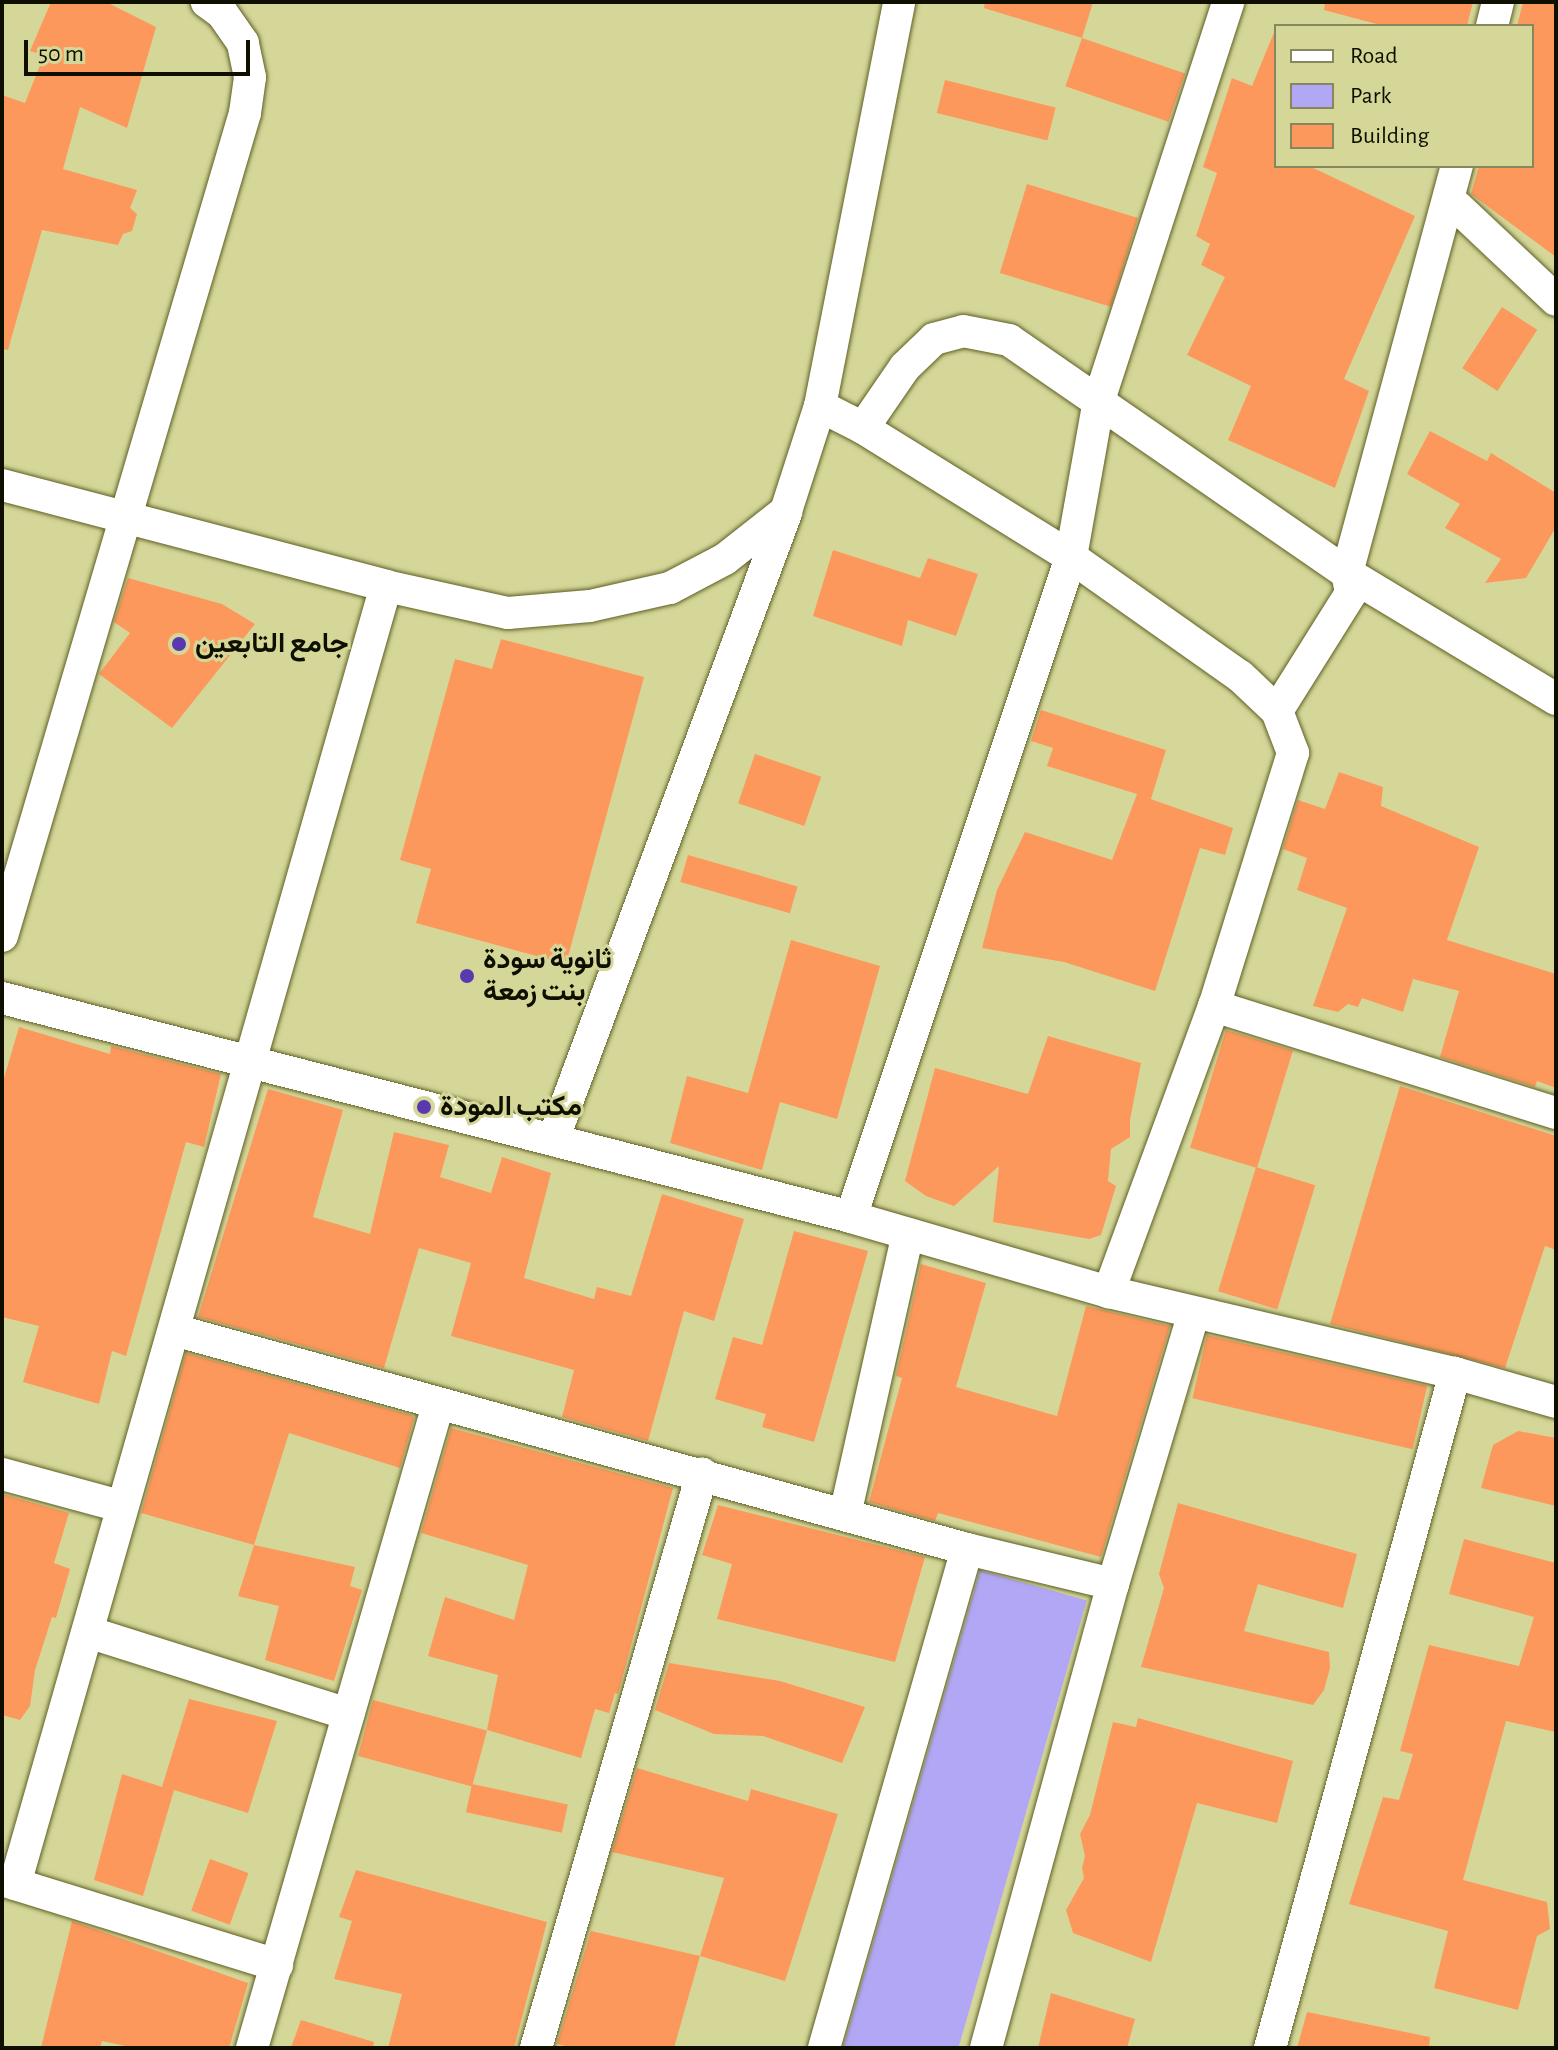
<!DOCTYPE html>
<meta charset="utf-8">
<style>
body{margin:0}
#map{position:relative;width:1558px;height:2050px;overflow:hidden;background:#d5d799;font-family:"Alegreya Sans",Vazirmatn,sans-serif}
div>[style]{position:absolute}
.green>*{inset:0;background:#b2a7f5;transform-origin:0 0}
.building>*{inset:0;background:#fd985d;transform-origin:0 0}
.roads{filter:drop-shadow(0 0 2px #5f6024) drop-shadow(0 0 2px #5f6024)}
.minor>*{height:32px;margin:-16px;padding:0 16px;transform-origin:16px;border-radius:16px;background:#fff}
.dots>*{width:22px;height:22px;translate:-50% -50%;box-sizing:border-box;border:4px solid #d5d799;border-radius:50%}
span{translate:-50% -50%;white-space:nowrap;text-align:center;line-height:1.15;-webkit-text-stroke:6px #d5d799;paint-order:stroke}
.poi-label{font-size:28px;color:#0f0f00;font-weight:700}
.left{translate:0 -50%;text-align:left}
.frame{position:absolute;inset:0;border:4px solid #0f0f00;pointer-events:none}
.legend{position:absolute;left:1274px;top:24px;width:260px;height:144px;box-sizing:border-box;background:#d5d799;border:2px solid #86875c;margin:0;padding:10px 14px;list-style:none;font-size:24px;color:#0f0f00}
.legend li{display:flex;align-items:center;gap:16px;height:40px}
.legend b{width:40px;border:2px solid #86875c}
.scale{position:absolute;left:24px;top:40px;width:226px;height:36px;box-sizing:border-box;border:4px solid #0f0f00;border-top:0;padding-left:10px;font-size:24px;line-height:28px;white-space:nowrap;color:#0f0f00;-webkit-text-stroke:6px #d5d799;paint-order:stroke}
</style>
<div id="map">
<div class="green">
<div style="left:980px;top:1570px;width:111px;height:498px;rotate:16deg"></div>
</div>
<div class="building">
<div style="clip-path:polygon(51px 2px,106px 2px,156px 27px,127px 128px,80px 107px,63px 169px,137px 190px,130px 208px,137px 214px,132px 231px,123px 234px,118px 245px,42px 230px,8px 350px,2px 349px,2px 95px,25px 103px,44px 55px,30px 51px)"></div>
<div style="clip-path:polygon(985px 2px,1093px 2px,1082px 38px,984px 8px)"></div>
<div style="clip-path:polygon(1325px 2px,1473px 2px,1467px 26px,1384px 26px,1324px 10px)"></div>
<div style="clip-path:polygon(1523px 2px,1556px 2px,1556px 257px,1471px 194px,1479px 166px,1532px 166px,1532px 26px,1517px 26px)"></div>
<div style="clip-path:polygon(1275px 30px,1276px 166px,1309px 166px,1415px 216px,1344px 379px,1369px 391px,1335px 488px,1228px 440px,1251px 386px,1187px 355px,1225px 277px,1201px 265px,1210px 244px,1196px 236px,1217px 173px,1203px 167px,1232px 78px,1252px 86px)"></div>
<div style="left:1082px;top:38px;width:109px;height:51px;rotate:19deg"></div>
<div style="left:945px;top:80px;width:114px;height:34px;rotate:14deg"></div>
<div style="left:1027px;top:184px;width:116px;height:93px;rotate:17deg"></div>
<div style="left:1502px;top:307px;width:42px;height:73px;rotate:33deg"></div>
<div style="clip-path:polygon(1430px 431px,1487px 461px,1491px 453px,1556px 493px,1556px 527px,1526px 578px,1485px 583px,1501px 559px,1445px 528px,1460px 504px,1407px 474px)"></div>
<div style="clip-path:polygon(833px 550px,920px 578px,928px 558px,978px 574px,956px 636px,908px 620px,902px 646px,813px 616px)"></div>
<div style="clip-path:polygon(128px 578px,222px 604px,255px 624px,172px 728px,99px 674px,130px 633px,114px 622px)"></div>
<div style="clip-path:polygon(501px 639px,644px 677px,566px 964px,416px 923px,431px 869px,400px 860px,455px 659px,492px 669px)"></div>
<div style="clip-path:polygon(1041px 710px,1166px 750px,1151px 799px,1145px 797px,1233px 828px,1225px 855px,1200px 848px,1155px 991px,1064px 962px,982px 948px,997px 890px,1025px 832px,1112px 860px,1137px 794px,1047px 766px,1053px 748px,1031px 741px)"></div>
<div style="left:755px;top:754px;width:70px;height:52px;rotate:19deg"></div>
<div style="clip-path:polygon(1339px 772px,1383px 787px,1381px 806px,1479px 847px,1447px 940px,1556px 974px,1556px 1088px,1537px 1081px,1535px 1087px,1440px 1057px,1459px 991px,1413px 979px,1403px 1012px,1362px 998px,1358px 1007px,1348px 1004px,1338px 1012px,1313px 1006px,1347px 908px,1297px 890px,1307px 858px,1283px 849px,1298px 800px,1325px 809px)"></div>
<div style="left:688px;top:855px;width:114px;height:28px;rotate:16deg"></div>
<div style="clip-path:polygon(791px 940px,880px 966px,837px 1119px,780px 1102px,762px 1170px,670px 1143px,687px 1076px,748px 1093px)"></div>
<div style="clip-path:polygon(19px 1027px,110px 1054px,111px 1046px,221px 1074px,204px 1147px,186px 1142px,126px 1356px,112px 1351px,99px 1404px,23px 1382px,39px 1326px,2px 1317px,2px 1085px)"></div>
<div style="left:1226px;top:1030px;width:70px;height:123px;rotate:17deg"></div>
<div style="clip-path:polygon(1048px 1036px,1141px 1063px,1130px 1120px,1130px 1137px,1111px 1149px,1108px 1181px,1116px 1186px,1101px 1235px,1089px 1239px,993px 1222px,999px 1166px,954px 1206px,926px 1196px,905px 1181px,935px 1068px,1028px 1094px)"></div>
<div style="clip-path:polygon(1400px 1086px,1556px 1136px,1556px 1250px,1545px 1246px,1505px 1368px,1330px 1324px)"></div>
<div style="clip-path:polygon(268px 1089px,343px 1110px,313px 1217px,370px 1234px,394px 1132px,449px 1145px,440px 1177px,491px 1193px,502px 1157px,551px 1173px,524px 1278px,594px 1299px,597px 1287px,631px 1296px,662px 1194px,744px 1219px,714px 1321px,684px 1311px,648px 1441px,562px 1417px,574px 1370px,451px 1336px,471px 1263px,419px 1248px,384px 1368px,198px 1317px)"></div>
<div style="left:1256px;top:1167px;width:62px;height:130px;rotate:17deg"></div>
<div style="clip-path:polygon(794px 1231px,868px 1251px,814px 1442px,762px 1427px,766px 1414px,715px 1399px,733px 1337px,762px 1345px)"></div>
<div style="clip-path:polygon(921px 1264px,986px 1283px,956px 1387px,1057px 1416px,1086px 1306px,1170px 1326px,1101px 1557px,938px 1513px,935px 1521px,869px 1502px,902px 1378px,896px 1376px)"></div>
<div style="left:1207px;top:1335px;width:226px;height:65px;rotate:13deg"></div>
<div style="clip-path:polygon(186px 1353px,411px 1415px,414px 1418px,400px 1468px,289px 1433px,254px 1545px,141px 1513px)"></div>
<div style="clip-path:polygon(451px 1428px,673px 1488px,618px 1694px,615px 1693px,609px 1713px,595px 1709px,581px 1758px,487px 1730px,498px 1675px,428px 1656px,445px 1597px,514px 1620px,528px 1565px,421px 1533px)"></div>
<div style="clip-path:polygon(1518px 1431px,1556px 1438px,1556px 1506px,1481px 1488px,1493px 1445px)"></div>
<div style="clip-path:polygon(2px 1494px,69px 1513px,54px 1563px,70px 1569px,56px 1618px,52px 1617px,35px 1670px,30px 1706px,20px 1720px,2px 1715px)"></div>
<div style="clip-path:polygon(1178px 1503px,1357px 1554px,1343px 1608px,1258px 1584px,1244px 1631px,1329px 1652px,1330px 1668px,1324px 1690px,1313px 1705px,1141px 1667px,1164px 1588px,1159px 1574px)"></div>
<div style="clip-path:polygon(718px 1505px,925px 1557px,895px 1662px,717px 1619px,732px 1564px,702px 1555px)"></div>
<div style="clip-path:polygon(1464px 1539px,1556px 1563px,1556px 1732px,1506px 1721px,1463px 1880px,1547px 1902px,1550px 1929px,1537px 1936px,1518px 2010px,1434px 1988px,1448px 1931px,1349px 1904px,1383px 1797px,1399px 1800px,1413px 1754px,1400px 1751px,1429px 1645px,1519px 1666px,1534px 1617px,1449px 1594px)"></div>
<div style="clip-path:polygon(254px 1545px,355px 1567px,350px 1586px,362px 1590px,334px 1681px,265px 1660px,279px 1606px,238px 1596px)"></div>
<div style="clip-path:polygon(669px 1663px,780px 1681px,865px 1707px,842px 1763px,763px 1736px,714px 1734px,655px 1710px)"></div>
<div style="clip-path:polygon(189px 1699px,277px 1721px,248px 1813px,174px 1790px,143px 1896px,94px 1880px,122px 1774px,162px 1787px)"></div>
<div style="left:373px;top:1700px;width:118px;height:58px;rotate:15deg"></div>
<div style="clip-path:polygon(1138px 1718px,1293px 1761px,1277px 1823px,1197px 1803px,1151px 1962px,1073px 1933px,1066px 1910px,1084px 1878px,1082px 1868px,1085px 1856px,1080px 1834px,1090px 1815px,1113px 1722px,1136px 1727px)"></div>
<div style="clip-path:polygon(637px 1768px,748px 1801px,751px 1789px,838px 1814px,785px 1981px,700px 1956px,724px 1878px,612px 1852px)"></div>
<div style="left:472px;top:1784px;width:98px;height:29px;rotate:12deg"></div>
<div style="left:210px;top:1859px;width:41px;height:55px;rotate:20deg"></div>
<div style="clip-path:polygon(356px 1870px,547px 1922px,514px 2048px,388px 2048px,402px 1994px,334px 1979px,352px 1921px,339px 1917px)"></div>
<div style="clip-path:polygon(72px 1921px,248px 1983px,229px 2048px,135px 2048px,102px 2041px,100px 2048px,41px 2048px)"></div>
<div style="clip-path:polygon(591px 1931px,700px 1956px,674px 2048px,573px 2048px,557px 2044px)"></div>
<div style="clip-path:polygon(1051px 1993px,1135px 2019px,1127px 2048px,1038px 2048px)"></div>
<div style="clip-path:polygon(1307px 2012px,1430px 2037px,1429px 2048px,1297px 2048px)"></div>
<div style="clip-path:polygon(301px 2020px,374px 2042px,373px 2048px,291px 2048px)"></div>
</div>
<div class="roads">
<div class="minor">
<div style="left:1492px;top:26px;width:25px;rotate:-76deg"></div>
<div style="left:1449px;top:199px;width:147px;rotate:43.3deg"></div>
<div style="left:820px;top:406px;width:48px;rotate:27.1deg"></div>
<div style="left:863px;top:428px;width:245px;rotate:31.8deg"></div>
<div style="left:1071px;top:557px;width:207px;rotate:35.2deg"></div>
<div style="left:1240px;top:676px;width:51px;rotate:43.4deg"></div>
<div style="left:1277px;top:711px;width:45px;rotate:69.1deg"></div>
<div style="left:1293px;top:753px;width:265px;rotate:107.3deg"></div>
<div style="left:1214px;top:1006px;width:305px;rotate:110.2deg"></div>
<div style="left:863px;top:428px;width:74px;rotate:-55.5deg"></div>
<div style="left:905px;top:367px;width:40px;rotate:-44deg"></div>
<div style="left:934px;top:339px;width:30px;rotate:-15deg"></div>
<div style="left:963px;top:331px;width:47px;rotate:11.1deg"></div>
<div style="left:1009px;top:340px;width:411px;rotate:34.6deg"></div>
<div style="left:1347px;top:573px;width:244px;rotate:31.1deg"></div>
<div style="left:2px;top:485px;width:397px;rotate:14.7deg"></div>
<div style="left:386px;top:586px;width:125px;rotate:12.5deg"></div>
<div style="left:508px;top:613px;width:82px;rotate:-4.9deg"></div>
<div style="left:590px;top:606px;width:82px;rotate:-12.7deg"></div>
<div style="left:670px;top:588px;width:62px;rotate:-27.8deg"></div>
<div style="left:725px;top:559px;width:78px;rotate:-38.2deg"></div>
<div style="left:786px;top:511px;width:110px;rotate:-72.1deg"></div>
<div style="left:820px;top:406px;width:412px;rotate:-78.9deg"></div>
<div style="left:1277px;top:711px;width:139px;rotate:-57.9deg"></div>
<div style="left:1351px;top:593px;width:20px;rotate:-101deg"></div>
<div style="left:1347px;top:573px;width:422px;rotate:-74.9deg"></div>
<div style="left:2px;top:936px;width:858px;rotate:-73.55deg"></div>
<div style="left:245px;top:113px;width:36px;rotate:-82deg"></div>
<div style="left:250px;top:77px;width:35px;rotate:-102deg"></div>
<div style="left:243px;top:43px;width:37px;rotate:-125deg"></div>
<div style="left:222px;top:13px;width:19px;rotate:-144deg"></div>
<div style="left:2px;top:998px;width:877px;rotate:14.46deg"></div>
<div style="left:851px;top:1217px;width:269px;rotate:16.2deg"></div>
<div style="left:1109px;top:1292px;width:355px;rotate:13.2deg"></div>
<div style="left:1455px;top:1373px;width:105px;rotate:16deg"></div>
<div style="left:1214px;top:1006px;width:358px;rotate:17.4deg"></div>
<div style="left:553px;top:1140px;width:669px;rotate:-69.61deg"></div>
<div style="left:851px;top:1217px;width:696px;rotate:-71.57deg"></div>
<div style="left:1071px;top:557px;width:159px;rotate:-79.9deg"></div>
<div style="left:1099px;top:400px;width:418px;rotate:-72deg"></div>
<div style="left:174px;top:1330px;width:823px;rotate:15.44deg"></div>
<div style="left:967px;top:1549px;width:150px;rotate:13.5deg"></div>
<div style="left:2px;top:1474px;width:122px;rotate:15.2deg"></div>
<div style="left:845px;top:1515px;width:288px;rotate:-77.4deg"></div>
<div style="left:88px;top:1632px;width:273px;rotate:17.5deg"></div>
<div style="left:2px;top:1880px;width:288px;rotate:17.2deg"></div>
<div style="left:15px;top:1884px;width:1350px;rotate:-74.05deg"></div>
<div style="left:252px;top:2048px;width:669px;rotate:-73.87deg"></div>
<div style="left:536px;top:2048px;width:598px;rotate:-73.87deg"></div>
<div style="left:824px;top:2048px;width:519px;rotate:-74.01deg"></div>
<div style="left:986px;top:2048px;width:481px;rotate:-74.7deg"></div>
<div style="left:1113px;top:1584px;width:283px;rotate:-73.4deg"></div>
<div style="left:1270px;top:2048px;width:700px;rotate:-74.67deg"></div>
</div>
</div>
<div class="dots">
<div style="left:179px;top:644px;background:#5938b0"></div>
<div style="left:467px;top:976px;background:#5938b0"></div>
<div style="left:424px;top:1107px;background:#5938b0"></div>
</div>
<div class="poi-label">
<span class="left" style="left:195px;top:644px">جامع التابعين</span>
<span class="left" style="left:483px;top:976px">ثانوية سودة<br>بنت زمعة</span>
<span class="left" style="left:440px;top:1107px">مكتب المودة</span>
</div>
<div class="frame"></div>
<ul class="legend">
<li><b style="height:10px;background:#fff"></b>Road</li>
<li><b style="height:22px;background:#b2a7f5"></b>Park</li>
<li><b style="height:22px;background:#fd985d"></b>Building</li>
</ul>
<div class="scale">50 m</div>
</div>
